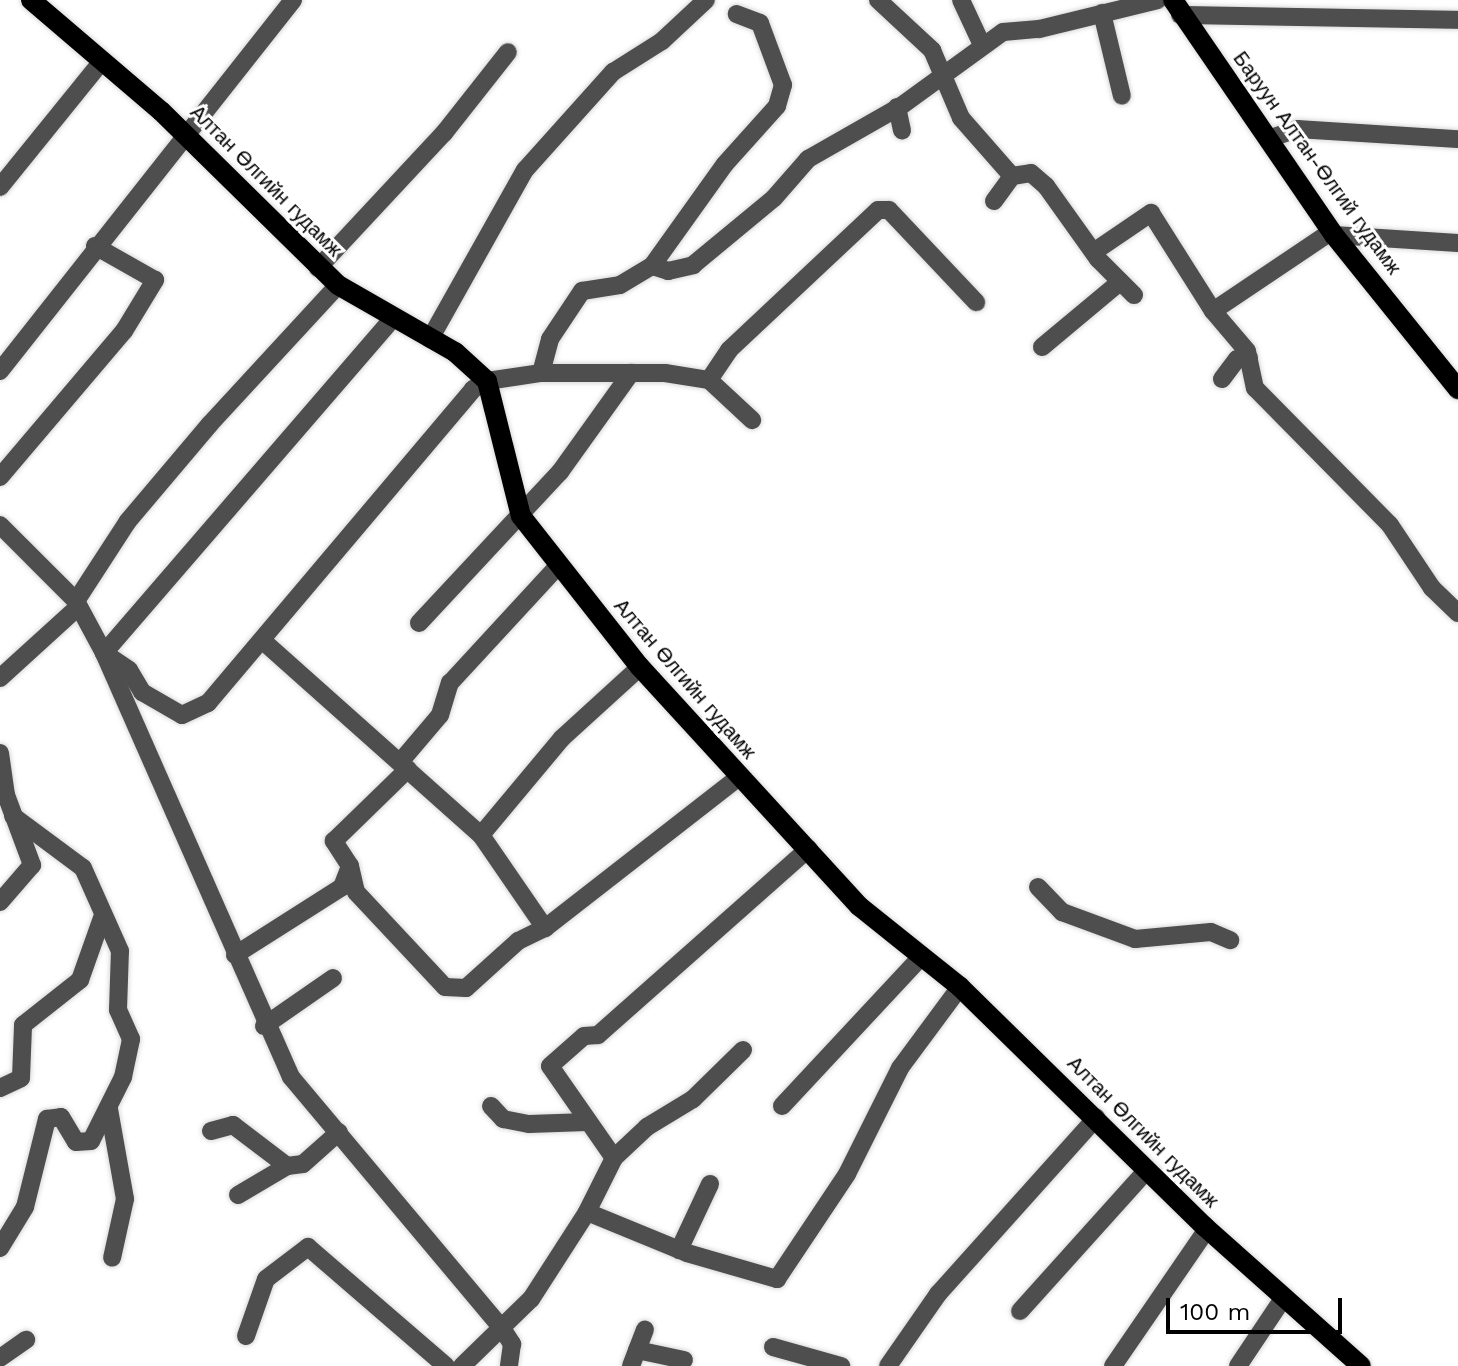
<!DOCTYPE html>
<meta charset="utf-8">
<style>
body{margin:0}
#map{position:relative;width:1458px;height:1366px;overflow:hidden;background:#fff;font-family:"Work Sans",sans-serif}
div>[style]{position:absolute}
.roads{filter:drop-shadow(0 0 2px #dbdbdb) drop-shadow(0 0 2px #dbdbdb)}
.minor>*{height:18px;margin:-9px;padding:0 9px;transform-origin:9px;border-radius:9px;background:#4e4e4e}
.major>*{height:20px;margin:-10px;padding:0 10px;transform-origin:10px;border-radius:10px;background:#000}
span{translate:-50% -50%;white-space:nowrap;text-align:center;line-height:1.15;-webkit-text-stroke:6px #fff;paint-order:stroke}
.street-label{font-size:20px;color:#000}
.scale{position:absolute;left:1166px;top:1298px;width:176px;height:36px;box-sizing:border-box;border:4px solid #000;border-top:0;padding-left:10px;font-size:24px;line-height:28px;white-space:nowrap;color:#000;-webkit-text-stroke:6px #fff;paint-order:stroke}
</style>
<div id="map">
<div class="roads">
<div class="minor">
<div style="left:878px;top:0;width:74px;rotate:42.8deg"></div>
<div style="left:932px;top:50px;width:74px;rotate:66.9deg"></div>
<div style="left:961px;top:118px;width:77px;rotate:48.7deg"></div>
<div style="left:1012px;top:176px;width:19px;rotate:-9deg"></div>
<div style="left:1031px;top:173px;width:20px;rotate:41deg"></div>
<div style="left:1046px;top:186px;width:90px;rotate:54.5deg"></div>
<div style="left:1098px;top:259px;width:51px;rotate:45deg"></div>
<div style="left:961px;top:0;width:50px;rotate:65deg"></div>
<div style="left:1102px;top:13px;width:85px;rotate:76.5deg"></div>
<div style="left:1180px;top:15px;width:278px;rotate:1deg"></div>
<div style="left:897px;top:107px;width:24px;rotate:78deg"></div>
<div style="left:1268px;top:139px;width:31px;rotate:-19deg"></div>
<div style="left:1297px;top:129px;width:161px;rotate:3.6deg"></div>
<div style="left:0;top:187px;width:162px;rotate:-51deg"></div>
<div style="left:994px;top:201px;width:31px;rotate:-54deg"></div>
<div style="left:1334px;top:235px;width:124px;rotate:3.7deg"></div>
<div style="left:1095px;top:251px;width:68px;rotate:-34.2deg"></div>
<div style="left:1151px;top:213px;width:116px;rotate:57.7deg"></div>
<div style="left:1213px;top:311px;width:143px;rotate:-33.9deg"></div>
<div style="left:652px;top:266px;width:125px;rotate:-54.4deg"></div>
<div style="left:725px;top:164px;width:78px;rotate:-48.1deg"></div>
<div style="left:777px;top:106px;width:22px;rotate:-74deg"></div>
<div style="left:783px;top:85px;width:66px;rotate:-110.4deg"></div>
<div style="left:760px;top:23px;width:25px;rotate:-159deg"></div>
<div style="left:318px;top:268px;width:185px;rotate:-47deg"></div>
<div style="left:444px;top:133px;width:103px;rotate:-51.7deg"></div>
<div style="left:1213px;top:311px;width:52px;rotate:49.6deg"></div>
<div style="left:1247px;top:351px;width:38px;rotate:78deg"></div>
<div style="left:1255px;top:388px;width:192px;rotate:45.4deg"></div>
<div style="left:1390px;top:525px;width:76px;rotate:56.3deg"></div>
<div style="left:1432px;top:588px;width:36px;rotate:44deg"></div>
<div style="left:394px;top:317px;width:444px;rotate:130.8deg"></div>
<div style="left:104px;top:653px;width:30px;rotate:34deg"></div>
<div style="left:129px;top:670px;width:26px;rotate:59deg"></div>
<div style="left:142px;top:692px;width:46px;rotate:29.9deg"></div>
<div style="left:182px;top:715px;width:29px;rotate:-25deg"></div>
<div style="left:208px;top:703px;width:411px;rotate:-49.8deg"></div>
<div style="left:473px;top:389px;width:16px;rotate:-30deg"></div>
<div style="left:487px;top:381px;width:55px;rotate:-8.4deg"></div>
<div style="left:541px;top:373px;width:124px"></div>
<div style="left:665px;top:373px;width:45px;rotate:9deg"></div>
<div style="left:709px;top:380px;width:59px;rotate:42.9deg"></div>
<div style="left:430px;top:339px;width:194px;rotate:-60.7deg"></div>
<div style="left:525px;top:170px;width:132px;rotate:-48.1deg"></div>
<div style="left:613px;top:72px;width:58px;rotate:-32.3deg"></div>
<div style="left:662px;top:41px;width:60px;rotate:-43deg"></div>
<div style="left:1042px;top:347px;width:102px;rotate:-39.8deg"></div>
<div style="left:0;top:371px;width:473px;rotate:-51.7deg"></div>
<div style="left:541px;top:373px;width:35px;rotate:-75deg"></div>
<div style="left:550px;top:339px;width:58px;rotate:-56.3deg"></div>
<div style="left:582px;top:291px;width:38px;rotate:-9deg"></div>
<div style="left:620px;top:285px;width:37px;rotate:-31deg"></div>
<div style="left:652px;top:266px;width:17px;rotate:17deg"></div>
<div style="left:668px;top:271px;width:26px;rotate:-13deg"></div>
<div style="left:693px;top:265px;width:105px;rotate:-39.6deg"></div>
<div style="left:774px;top:198px;width:52px;rotate:-48.9deg"></div>
<div style="left:808px;top:159px;width:107px;rotate:-29.7deg"></div>
<div style="left:901px;top:106px;width:126px;rotate:-36deg"></div>
<div style="left:1003px;top:32px;width:36px;rotate:-5deg"></div>
<div style="left:1039px;top:29px;width:122px;rotate:-13.7deg"></div>
<div style="left:1222px;top:379px;width:25px;rotate:-53deg"></div>
<div style="left:1237px;top:359px;width:12px;rotate:-5deg"></div>
<div style="left:709px;top:380px;width:36px;rotate:-56deg"></div>
<div style="left:729px;top:350px;width:204px;rotate:-43.2deg"></div>
<div style="left:878px;top:210px;width:11px"></div>
<div style="left:889px;top:210px;width:127px;rotate:46.6deg"></div>
<div style="left:0;top:477px;width:192px;rotate:-49.7deg"></div>
<div style="left:124px;top:331px;width:60px;rotate:-58.7deg"></div>
<div style="left:155px;top:280px;width:69px;rotate:-150.5deg"></div>
<div style="left:0;top:525px;width:107px;rotate:45deg"></div>
<div style="left:76px;top:601px;width:59px;rotate:61.7deg"></div>
<div style="left:104px;top:653px;width:463px;rotate:66.2deg"></div>
<div style="left:291px;top:1077px;width:330px;rotate:50deg"></div>
<div style="left:503px;top:1330px;width:17px;rotate:57deg"></div>
<div style="left:512px;top:1344px;width:22px;rotate:98deg"></div>
<div style="left:76px;top:601px;width:95px;rotate:-57deg"></div>
<div style="left:128px;top:521px;width:126px;rotate:-49.8deg"></div>
<div style="left:209px;top:425px;width:190px;rotate:-47.3deg"></div>
<div style="left:419px;top:623px;width:207px;rotate:-47deg"></div>
<div style="left:560px;top:472px;width:122px;rotate:-54.4deg"></div>
<div style="left:263px;top:641px;width:292px;rotate:41.7deg"></div>
<div style="left:481px;top:835px;width:113px;rotate:55.5deg"></div>
<div style="left:0;top:678px;width:105px;rotate:-42.3deg"></div>
<div style="left:0;top:753px;width:42px;rotate:81.9deg"></div>
<div style="left:6px;top:795px;width:75px;rotate:69.6deg"></div>
<div style="left:32px;top:865px;width:49px;rotate:130.9deg"></div>
<div style="left:401px;top:761px;width:60px;rotate:-49.7deg"></div>
<div style="left:440px;top:715px;width:34px;rotate:-73deg"></div>
<div style="left:450px;top:683px;width:159px;rotate:-47.3deg"></div>
<div style="left:481px;top:835px;width:126px;rotate:-50.1deg"></div>
<div style="left:562px;top:738px;width:105px;rotate:-42.3deg"></div>
<div style="left:350px;top:866px;width:27px;rotate:77deg"></div>
<div style="left:356px;top:892px;width:130px;rotate:46.9deg"></div>
<div style="left:445px;top:987px;width:21px;rotate:3deg"></div>
<div style="left:466px;top:988px;width:70px;rotate:-42.1deg"></div>
<div style="left:518px;top:941px;width:30px;rotate:-26deg"></div>
<div style="left:545px;top:928px;width:246px;rotate:-37.9deg"></div>
<div style="left:1038px;top:887px;width:35px;rotate:46deg"></div>
<div style="left:1062px;top:912px;width:78px;rotate:20.3deg"></div>
<div style="left:1135px;top:939px;width:76px;rotate:-5.3deg"></div>
<div style="left:1211px;top:932px;width:21px;rotate:23deg"></div>
<div style="left:235px;top:955px;width:127px;rotate:-32.4deg"></div>
<div style="left:342px;top:887px;width:22px;rotate:-69deg"></div>
<div style="left:350px;top:866px;width:30px;rotate:-123deg"></div>
<div style="left:334px;top:841px;width:103px;rotate:-44.2deg"></div>
<div style="left:264px;top:1026px;width:84px;rotate:-34.8deg"></div>
<div style="left:743px;top:1050px;width:70px;rotate:135.6deg"></div>
<div style="left:693px;top:1099px;width:54px;rotate:148.7deg"></div>
<div style="left:647px;top:1127px;width:45px;rotate:136.8deg"></div>
<div style="left:614px;top:1158px;width:60px;rotate:116.6deg"></div>
<div style="left:587px;top:1212px;width:108px;rotate:22.3deg"></div>
<div style="left:687px;top:1253px;width:94px;rotate:16.1deg"></div>
<div style="left:777px;top:1279px;width:126px;rotate:-56.3deg"></div>
<div style="left:847px;top:1174px;width:119px;rotate:-63.4deg"></div>
<div style="left:900px;top:1068px;width:101px;rotate:-53.5deg"></div>
<div style="left:0;top:1088px;width:23px;rotate:-25deg"></div>
<div style="left:21px;top:1078px;width:53px;rotate:-87.8deg"></div>
<div style="left:23px;top:1025px;width:73px;rotate:-38.3deg"></div>
<div style="left:80px;top:980px;width:69px;rotate:-70.5deg"></div>
<div style="left:491px;top:1106px;width:18px;rotate:47deg"></div>
<div style="left:503px;top:1119px;width:26px;rotate:11deg"></div>
<div style="left:529px;top:1124px;width:58px;rotate:-2deg"></div>
<div style="left:782px;top:1106px;width:201px;rotate:-47deg"></div>
<div style="left:109px;top:1109px;width:91px;rotate:79.9deg"></div>
<div style="left:125px;top:1199px;width:60px;rotate:102.4deg"></div>
<div style="left:211px;top:1131px;width:23px;rotate:-15deg"></div>
<div style="left:233px;top:1125px;width:68px;rotate:37.2deg"></div>
<div style="left:614px;top:1158px;width:112px;rotate:-124.8deg"></div>
<div style="left:550px;top:1066px;width:45px;rotate:-41.4deg"></div>
<div style="left:584px;top:1036px;width:14px;rotate:-4deg"></div>
<div style="left:598px;top:1035px;width:281px;rotate:-41.5deg"></div>
<div style="left:238px;top:1195px;width:57px;rotate:-30.6deg"></div>
<div style="left:287px;top:1166px;width:16px;rotate:-7deg"></div>
<div style="left:303px;top:1164px;width:48px;rotate:-41.6deg"></div>
<div style="left:0;top:1248px;width:48px;rotate:-58.6deg"></div>
<div style="left:25px;top:1207px;width:91px;rotate:-76deg"></div>
<div style="left:47px;top:1119px;width:14px;rotate:-8deg"></div>
<div style="left:61px;top:1117px;width:29px;rotate:59deg"></div>
<div style="left:76px;top:1142px;width:15px;rotate:-4deg"></div>
<div style="left:91px;top:1141px;width:72px;rotate:-63.4deg"></div>
<div style="left:123px;top:1077px;width:39px;rotate:-78deg"></div>
<div style="left:131px;top:1039px;width:32px;rotate:-114deg"></div>
<div style="left:118px;top:1010px;width:59px;rotate:-88.1deg"></div>
<div style="left:120px;top:951px;width:91px;rotate:-114deg"></div>
<div style="left:83px;top:868px;width:87px;rotate:-143.4deg"></div>
<div style="left:679px;top:1250px;width:73px;rotate:-64.8deg"></div>
<div style="left:1020px;top:1311px;width:190px;rotate:-48deg"></div>
<div style="left:246px;top:1336px;width:60px;rotate:-70.7deg"></div>
<div style="left:266px;top:1279px;width:53px;rotate:-37.3deg"></div>
<div style="left:308px;top:1247px;width:182px;rotate:40.8deg"></div>
<div style="left:773px;top:1347px;width:71px;rotate:15.6deg"></div>
<div style="left:637px;top:1350px;width:48px;rotate:12deg"></div>
<div style="left:0;top:1358px;width:32px;rotate:-35deg"></div>
<div style="left:462px;top:1366px;width:96px;rotate:-44.2deg"></div>
<div style="left:531px;top:1299px;width:103px;rotate:-57.2deg"></div>
<div style="left:631px;top:1366px;width:39px;rotate:-69deg"></div>
<div style="left:888px;top:1366px;width:88px;rotate:-55.2deg"></div>
<div style="left:938px;top:1294px;width:237px;rotate:-48.1deg"></div>
<div style="left:1113px;top:1366px;width:166px;rotate:-55.5deg"></div>
<div style="left:1238px;top:1366px;width:83px;rotate:-56.3deg"></div>
</div>
<div class="major">
<div style="left:31px;top:0;width:171px;rotate:40.5deg"></div>
<div style="left:161px;top:111px;width:248px;rotate:44.5deg"></div>
<div style="left:338px;top:285px;width:135px;rotate:29.8deg"></div>
<div style="left:455px;top:352px;width:43px;rotate:42.2deg"></div>
<div style="left:487px;top:381px;width:139px;rotate:75.9deg"></div>
<div style="left:521px;top:516px;width:192px;rotate:51.8deg"></div>
<div style="left:640px;top:667px;width:324px;rotate:47.5deg"></div>
<div style="left:859px;top:906px;width:129px;rotate:38.7deg"></div>
<div style="left:960px;top:987px;width:342px;rotate:44.4deg"></div>
<div style="left:1204px;top:1226px;width:210px;rotate:41.7deg"></div>
<div style="left:1173px;top:0;width:285px;rotate:55.6deg"></div>
<div style="left:1334px;top:235px;width:198px;rotate:51.2deg"></div>
</div>
</div>
<div class="street-label">
<span style="left:1317px;top:163px;rotate:54deg">Баруун Алтан-Өлгий гудамж</span>
<span style="left:266px;top:181px;rotate:45deg">Алтан Өлгийн гудамж</span>
<span style="left:685px;top:679px;rotate:49deg">Алтан Өлгийн гудамж</span>
<span style="left:1143px;top:1132px;rotate:45deg">Алтан Өлгийн гудамж</span>
</div>
<div class="scale">100 m</div>
</div>
